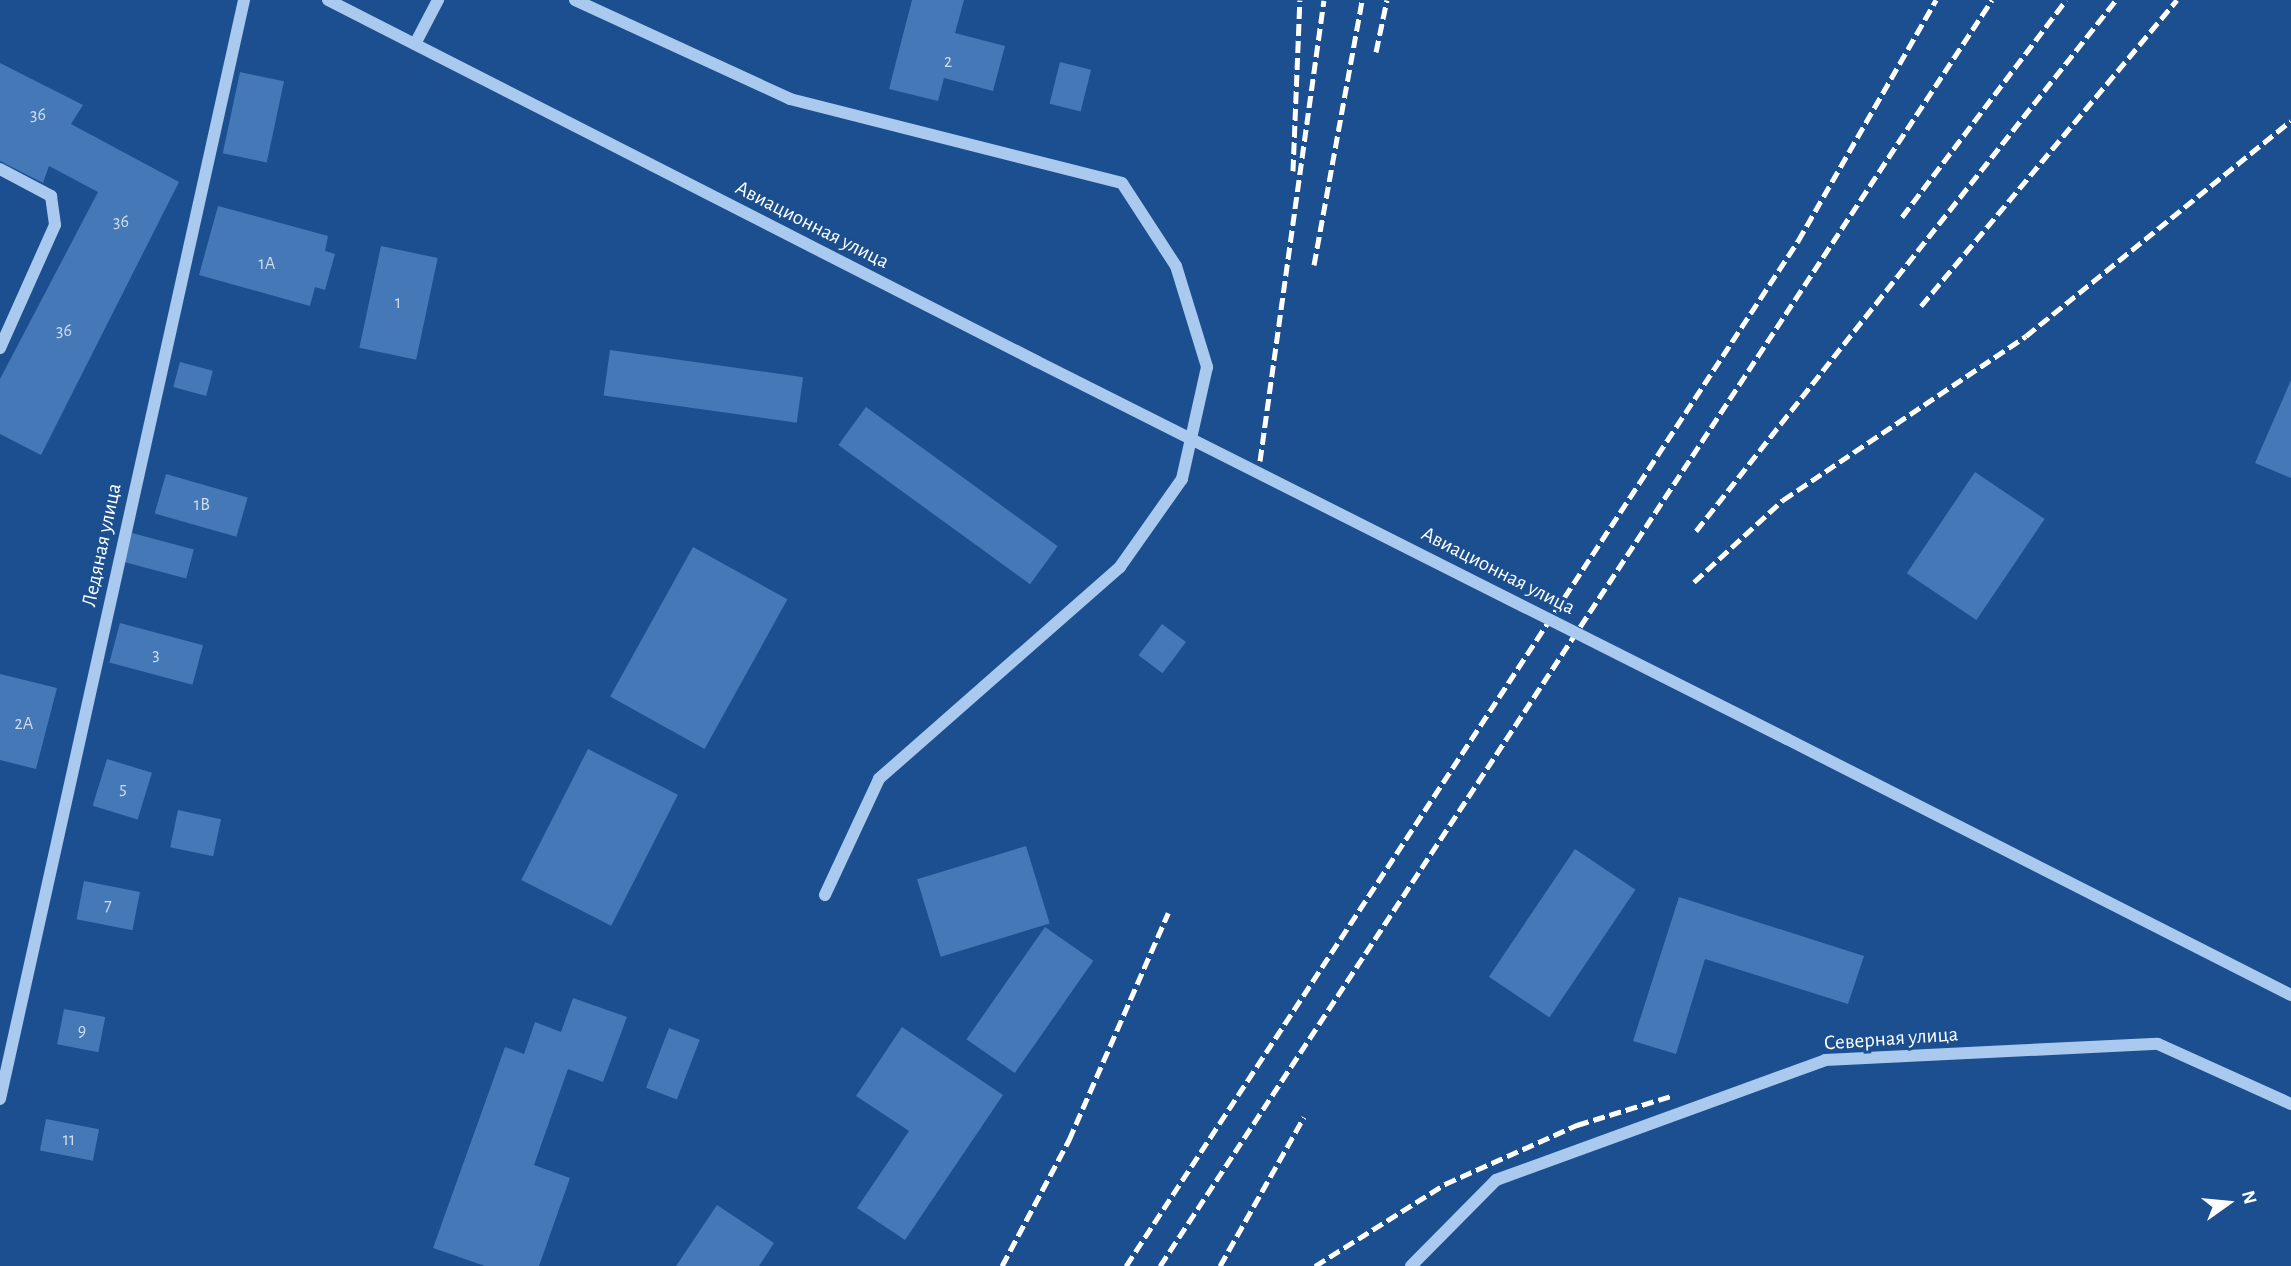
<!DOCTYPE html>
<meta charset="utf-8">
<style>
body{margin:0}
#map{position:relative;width:2291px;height:1266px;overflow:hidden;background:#1b4f8f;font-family:"Alegreya Sans",sans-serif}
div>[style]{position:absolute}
.building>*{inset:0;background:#4478b7;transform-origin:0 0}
.minor>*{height:12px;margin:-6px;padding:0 6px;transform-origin:6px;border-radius:6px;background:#a9c9ee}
.rail>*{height:5px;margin-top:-2.5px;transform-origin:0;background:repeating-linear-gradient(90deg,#fff 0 12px,transparent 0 17px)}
.minor-bridge>*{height:12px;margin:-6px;padding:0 6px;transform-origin:6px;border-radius:6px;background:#a9c9ee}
span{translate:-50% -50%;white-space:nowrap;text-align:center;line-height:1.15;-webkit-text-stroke:6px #1b4f8f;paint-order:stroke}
.number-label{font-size:18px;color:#d0dded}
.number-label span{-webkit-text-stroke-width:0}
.street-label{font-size:21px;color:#fff}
.north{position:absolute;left:2193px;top:1168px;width:70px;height:70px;-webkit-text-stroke:5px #1b4f8f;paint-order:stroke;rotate:75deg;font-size:19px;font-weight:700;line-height:28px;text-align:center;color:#fff}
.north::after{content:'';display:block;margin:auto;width:24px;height:32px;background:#fff;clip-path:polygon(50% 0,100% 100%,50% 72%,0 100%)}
</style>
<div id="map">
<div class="building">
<div style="clip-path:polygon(912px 0,964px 0,955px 33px,1005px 46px,993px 91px,944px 78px,938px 101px,889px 89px)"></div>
<div style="left:1060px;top:62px;width:32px;height:43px;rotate:14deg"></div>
<div style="clip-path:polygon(0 63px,83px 105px,71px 124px,179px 182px,41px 455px,0 434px,0 379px,98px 192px,49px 166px,43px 183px,0 161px)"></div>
<div style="left:240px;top:72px;width:45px;height:83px;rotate:12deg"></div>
<div style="clip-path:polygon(218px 206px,328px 236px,325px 251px,335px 254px,325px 290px,315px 287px,310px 306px,199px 275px)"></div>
<div style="left:381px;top:246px;width:58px;height:104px;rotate:12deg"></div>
<div style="left:610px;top:350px;width:195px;height:46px;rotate:8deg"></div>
<div style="left:180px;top:362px;width:34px;height:26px;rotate:15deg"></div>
<div style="clip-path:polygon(2291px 380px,2291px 478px,2255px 463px)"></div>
<div style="left:866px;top:407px;width:237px;height:47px;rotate:36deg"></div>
<div style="left:1975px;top:472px;width:84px;height:122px;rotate:34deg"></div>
<div style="left:166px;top:474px;width:85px;height:41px;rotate:16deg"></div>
<div style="left:132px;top:533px;width:64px;height:30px;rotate:15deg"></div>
<div style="left:693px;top:547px;width:108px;height:171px;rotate:29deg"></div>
<div style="left:120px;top:623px;width:86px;height:41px;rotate:15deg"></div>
<div style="left:1162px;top:624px;width:30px;height:39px;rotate:37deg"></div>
<div style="clip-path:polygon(0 674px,57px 688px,36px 769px,0 760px)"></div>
<div style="left:588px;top:749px;width:101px;height:147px;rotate:27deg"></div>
<div style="left:107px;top:759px;width:47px;height:49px;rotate:17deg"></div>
<div style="left:178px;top:810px;width:44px;height:38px;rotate:12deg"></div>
<div style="left:1026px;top:846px;width:81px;height:114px;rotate:73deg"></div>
<div style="left:1575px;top:849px;width:73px;height:154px;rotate:34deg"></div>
<div style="left:84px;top:881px;width:57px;height:39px;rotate:11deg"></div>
<div style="clip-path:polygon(1679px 897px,1864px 956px,1848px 1004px,1705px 959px,1676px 1054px,1633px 1041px)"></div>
<div style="left:1045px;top:927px;width:59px;height:137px;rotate:35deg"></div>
<div style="clip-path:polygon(573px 998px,627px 1017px,603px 1082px,568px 1069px,534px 1165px,570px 1178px,539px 1266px,485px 1266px,433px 1248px,505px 1047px,524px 1054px,535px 1022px,561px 1032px)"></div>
<div style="left:64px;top:1009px;width:42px;height:36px;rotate:11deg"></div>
<div style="clip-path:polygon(902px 1027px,1003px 1095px,905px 1240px,857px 1208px,909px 1131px,856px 1096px)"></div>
<div style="left:669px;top:1028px;width:33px;height:64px;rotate:21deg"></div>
<div style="left:46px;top:1119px;width:54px;height:32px;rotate:11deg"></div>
<div style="clip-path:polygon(717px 1205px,774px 1243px,759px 1266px,676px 1266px)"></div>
</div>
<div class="minor">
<div style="left:328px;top:0;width:795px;rotate:27.02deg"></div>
<div style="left:575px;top:0;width:237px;rotate:24.7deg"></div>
<div style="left:790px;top:99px;width:342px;rotate:14.2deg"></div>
<div style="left:1122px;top:183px;width:99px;rotate:57deg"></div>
<div style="left:1176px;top:266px;width:106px;rotate:72.9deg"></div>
<div style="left:1207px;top:367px;width:115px;rotate:102.6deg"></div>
<div style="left:1182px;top:479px;width:108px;rotate:125.2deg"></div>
<div style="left:1120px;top:567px;width:321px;rotate:138.7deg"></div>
<div style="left:879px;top:779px;width:128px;rotate:115deg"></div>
<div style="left:415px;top:44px;width:50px;rotate:-62.4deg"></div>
<div style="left:0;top:169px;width:58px;rotate:27.9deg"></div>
<div style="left:51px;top:196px;width:29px;rotate:82deg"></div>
<div style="left:55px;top:225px;width:135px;rotate:114.1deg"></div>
<div style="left:1787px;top:739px;width:565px;rotate:26.93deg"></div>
<div style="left:0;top:1099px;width:1126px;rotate:-77.48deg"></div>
<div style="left:1411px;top:1266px;width:121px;rotate:-45.3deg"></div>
<div style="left:1496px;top:1180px;width:350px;rotate:-20deg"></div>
<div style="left:1825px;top:1060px;width:333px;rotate:-2.8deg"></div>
<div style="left:2158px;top:1044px;width:146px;rotate:24.3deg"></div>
</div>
<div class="rail">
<div style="left:1376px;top:52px;width:53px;rotate:-78.1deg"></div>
<div style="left:1293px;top:171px;width:171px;rotate:-87.7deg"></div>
<div style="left:1902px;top:217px;width:272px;rotate:-52.9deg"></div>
<div style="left:1314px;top:265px;width:269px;rotate:-79.7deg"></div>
<div style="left:1921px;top:306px;width:399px;rotate:-50.1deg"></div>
<div style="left:1260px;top:461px;width:465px;rotate:-82.1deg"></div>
<div style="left:1696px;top:531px;width:677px;rotate:-51.66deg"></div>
<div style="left:1694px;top:582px;width:121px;rotate:-42.7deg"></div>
<div style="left:1783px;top:500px;width:293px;rotate:-34deg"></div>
<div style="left:2026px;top:336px;width:341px;rotate:-39.1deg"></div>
<div style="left:1002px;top:1266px;width:143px;rotate:-62deg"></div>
<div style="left:1069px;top:1140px;width:248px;rotate:-66.4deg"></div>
<div style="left:1126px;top:1266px;width:1226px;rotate:-56.75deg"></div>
<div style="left:1798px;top:241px;width:278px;rotate:-60.2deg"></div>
<div style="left:1160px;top:1266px;width:1515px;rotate:-56.69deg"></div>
<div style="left:1220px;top:1266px;width:171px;rotate:-60.6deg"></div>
<div style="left:1315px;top:1266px;width:154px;rotate:-32.2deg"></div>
<div style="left:1445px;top:1184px;width:145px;rotate:-24.1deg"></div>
<div style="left:1577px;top:1125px;width:98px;rotate:-17.1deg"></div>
</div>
<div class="minor-bridge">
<div style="left:1036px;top:361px;width:841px;rotate:26.72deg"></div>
</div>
<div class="number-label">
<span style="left:948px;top:62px">2</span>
<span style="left:38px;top:115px">36</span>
<span style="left:121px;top:222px">36</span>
<span style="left:267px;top:264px">1А</span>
<span style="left:398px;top:303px">1</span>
<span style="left:64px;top:331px">36</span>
<span style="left:202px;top:505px">1В</span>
<span style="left:156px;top:655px">3</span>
<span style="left:24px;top:724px">2А</span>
<span style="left:123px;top:789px">5</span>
<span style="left:108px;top:906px">7</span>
<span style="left:82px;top:1031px">9</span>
<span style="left:69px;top:1140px">11</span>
</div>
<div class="street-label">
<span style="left:812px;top:225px;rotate:27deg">Авиационная улица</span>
<span style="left:102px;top:545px;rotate:-78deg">Ледяная улица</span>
<span style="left:1498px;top:571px;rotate:27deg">Авиационная улица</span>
<span style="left:1891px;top:1039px;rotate:-4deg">Северная улица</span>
</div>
<div class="north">N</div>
</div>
